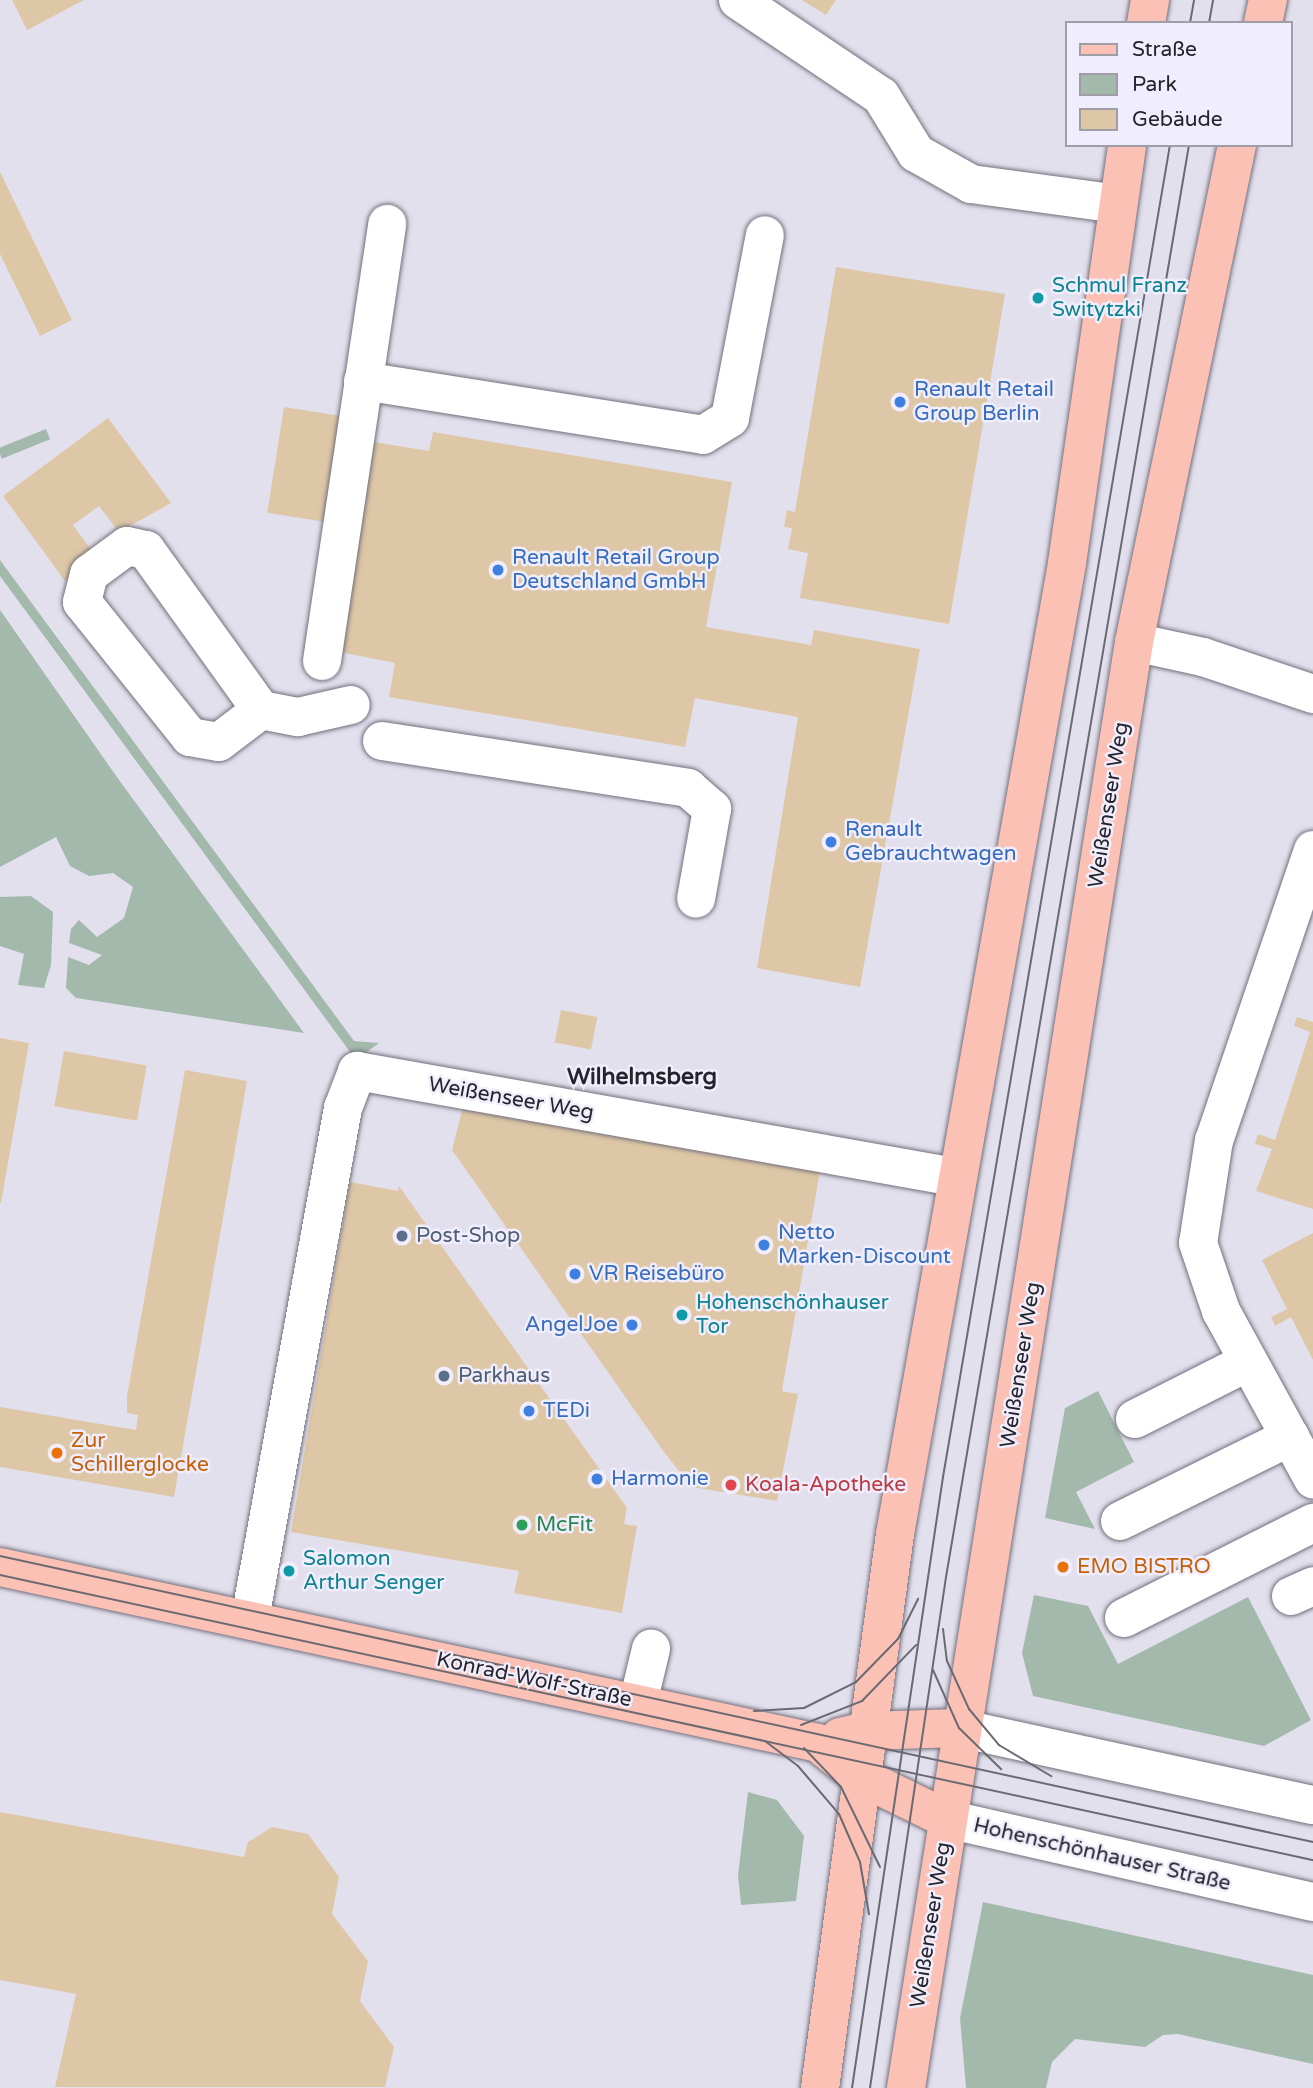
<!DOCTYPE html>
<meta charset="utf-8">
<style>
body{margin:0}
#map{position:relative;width:1313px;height:2088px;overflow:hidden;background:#e3e0ee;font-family:"Varela Round",sans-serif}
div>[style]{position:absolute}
.green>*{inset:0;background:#a3b9ac;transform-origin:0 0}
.building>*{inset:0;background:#dec7a6;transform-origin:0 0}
.roads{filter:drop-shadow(0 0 2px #73707d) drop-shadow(0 0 2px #73707d)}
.minor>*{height:38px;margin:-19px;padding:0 19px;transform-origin:19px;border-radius:19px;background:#fff}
.major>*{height:38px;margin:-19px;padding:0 19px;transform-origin:19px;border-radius:19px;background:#fbc1b5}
.tram>*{height:2px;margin:-1px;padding:0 1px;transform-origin:1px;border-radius:1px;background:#6b6972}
.dots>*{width:19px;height:19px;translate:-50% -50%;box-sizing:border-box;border:4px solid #f0edfc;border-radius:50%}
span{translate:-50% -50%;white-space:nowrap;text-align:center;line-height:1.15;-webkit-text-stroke:5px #f0edfc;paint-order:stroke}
.culture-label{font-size:21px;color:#0d838f}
.left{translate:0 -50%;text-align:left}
.shop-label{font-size:21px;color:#366cbe}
.right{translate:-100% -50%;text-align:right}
.street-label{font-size:21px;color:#25242a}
.service-label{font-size:21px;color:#4e5e75}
.food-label{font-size:21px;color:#c56008}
.health-label{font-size:21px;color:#be3a42}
.leisure-label{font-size:21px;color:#27864d}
.neighbourhood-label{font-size:23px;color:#25242a;font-weight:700}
.legend{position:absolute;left:1065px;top:21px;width:228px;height:126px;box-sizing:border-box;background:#f0edfc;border:2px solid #9f9da8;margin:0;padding:9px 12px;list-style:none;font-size:21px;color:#25242a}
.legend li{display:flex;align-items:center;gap:14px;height:35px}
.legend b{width:35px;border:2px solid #9f9da8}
</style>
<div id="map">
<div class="green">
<div style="left:46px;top:429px;width:11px;height:52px;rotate:68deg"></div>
<div style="clip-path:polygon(0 560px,354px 1041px,379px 1043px,356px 1060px,0 576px)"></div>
<div style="clip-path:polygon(0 610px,119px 780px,304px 1033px,76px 998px,66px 988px,68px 957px,89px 965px,102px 955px,69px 943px,71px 929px,79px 920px,97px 937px,124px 918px,133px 887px,113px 873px,89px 876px,70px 866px,56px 837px,0 867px)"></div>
<div style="clip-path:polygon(31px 896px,53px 912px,51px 965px,44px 988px,18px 985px,24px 954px,0 946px,0 897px)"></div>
<div style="clip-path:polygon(1098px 1391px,1134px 1462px,1076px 1492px,1095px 1529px,1045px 1518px,1065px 1408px)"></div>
<div style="clip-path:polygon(1034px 1595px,1088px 1606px,1118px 1664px,1248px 1597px,1311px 1720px,1264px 1746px,1033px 1696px,1022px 1653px)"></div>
<div style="clip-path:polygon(748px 1792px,777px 1800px,804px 1836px,796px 1901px,741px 1905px,738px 1875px)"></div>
<div style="clip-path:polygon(983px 1902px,1313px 1975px,1313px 2064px,1178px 2034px,1163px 2035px,1145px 2047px,1075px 2039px,1052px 2062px,1046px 2088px,966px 2088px,960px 2018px)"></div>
</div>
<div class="building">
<div style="clip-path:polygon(12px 0,84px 0,27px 30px)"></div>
<div style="clip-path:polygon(802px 0,836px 0,826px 15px)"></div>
<div style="clip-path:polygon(0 172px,72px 320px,40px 336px,0 254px)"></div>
<div style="clip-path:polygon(836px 267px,1005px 294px,949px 624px,800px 598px,808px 553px,788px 549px,792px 528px,784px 527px,787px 510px,795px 512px)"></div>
<div style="left:284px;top:407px;width:64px;height:107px;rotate:9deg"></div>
<div style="clip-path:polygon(108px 418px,171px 503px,119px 532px,99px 506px,73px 525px,93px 552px,87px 565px,65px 581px,3px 496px)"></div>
<div style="clip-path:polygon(433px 432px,732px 482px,706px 627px,811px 645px,814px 630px,920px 649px,860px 987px,757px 968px,798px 717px,695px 698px,685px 747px,389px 697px,395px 663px,340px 652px,374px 442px,429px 451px)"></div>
<div style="left:561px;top:1010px;width:37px;height:33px;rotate:11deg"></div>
<div style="clip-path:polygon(1297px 1017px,1313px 1022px,1313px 1209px,1256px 1191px,1272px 1149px,1255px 1144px,1258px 1134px,1275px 1140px,1310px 1032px,1294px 1026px)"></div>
<div style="clip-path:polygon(0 1038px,29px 1043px,1px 1203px,0 1203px)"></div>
<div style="left:64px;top:1051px;width:84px;height:56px;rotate:10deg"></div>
<div style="clip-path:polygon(185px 1070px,247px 1081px,174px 1497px,0 1467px,0 1407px,136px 1430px,138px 1415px,127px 1413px,127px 1396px)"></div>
<div style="clip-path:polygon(464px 1103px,821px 1165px,782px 1391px,798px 1394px,777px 1501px,692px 1487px,694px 1473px,679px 1471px,664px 1452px,452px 1150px)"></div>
<div style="clip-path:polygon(350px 1182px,398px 1191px,399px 1186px,627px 1508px,624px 1524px,637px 1526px,622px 1613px,514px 1593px,519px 1571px,291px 1532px)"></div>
<div style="clip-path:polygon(1313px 1233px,1313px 1360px,1291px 1317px,1275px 1326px,1271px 1317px,1287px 1309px,1262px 1260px)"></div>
<div style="clip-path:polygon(0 1812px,244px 1857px,248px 1842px,272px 1827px,308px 1834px,339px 1877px,332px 1914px,368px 1961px,360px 2001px,394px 2047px,385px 2087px,55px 2087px,76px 1994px,0 1980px)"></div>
</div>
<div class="roads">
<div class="minor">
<div style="left:738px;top:0;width:172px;rotate:33.9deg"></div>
<div style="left:881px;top:96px;width:67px;rotate:58.4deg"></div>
<div style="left:916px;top:153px;width:63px;rotate:29.4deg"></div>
<div style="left:971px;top:184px;width:148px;rotate:7.7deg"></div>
<div style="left:363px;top:381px;width:344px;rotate:9deg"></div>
<div style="left:703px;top:435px;width:32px;rotate:-32deg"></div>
<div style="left:730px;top:418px;width:186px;rotate:-79.2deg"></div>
<div style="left:1134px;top:642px;width:71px;rotate:12.3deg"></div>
<div style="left:1203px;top:657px;width:116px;rotate:18.6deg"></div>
<div style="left:322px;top:661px;width:442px;rotate:-81.5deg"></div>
<div style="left:261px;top:710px;width:197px;rotate:-125.7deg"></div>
<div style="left:146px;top:550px;width:19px;rotate:-168deg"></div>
<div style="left:127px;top:546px;width:47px;rotate:143.6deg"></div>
<div style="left:89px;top:574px;width:29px;rotate:104deg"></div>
<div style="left:82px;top:602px;width:173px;rotate:51.3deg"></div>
<div style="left:190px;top:737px;width:29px;rotate:10deg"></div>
<div style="left:219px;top:742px;width:53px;rotate:-37.3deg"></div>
<div style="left:261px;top:710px;width:38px;rotate:11deg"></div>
<div style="left:298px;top:717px;width:54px;rotate:-12.8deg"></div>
<div style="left:382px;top:741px;width:310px;rotate:8.7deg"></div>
<div style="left:688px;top:788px;width:32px;rotate:41deg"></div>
<div style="left:712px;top:809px;width:91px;rotate:100.1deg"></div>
<div style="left:1313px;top:850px;width:306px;rotate:108.8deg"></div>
<div style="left:1214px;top:1140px;width:104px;rotate:98.8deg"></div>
<div style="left:1198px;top:1243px;width:72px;rotate:71.3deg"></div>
<div style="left:1221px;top:1311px;width:192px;rotate:61.3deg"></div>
<div style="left:1135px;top:1419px;width:127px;rotate:-26.8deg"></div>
<div style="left:1120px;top:1521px;width:190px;rotate:-26.3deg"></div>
<div style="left:1291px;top:1596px;width:24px;rotate:-24deg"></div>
<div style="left:1124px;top:1618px;width:212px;rotate:-26.7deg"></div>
<div style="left:250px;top:1619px;width:519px;rotate:-79.69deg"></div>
<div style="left:343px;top:1108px;width:40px;rotate:-69deg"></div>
<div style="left:357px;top:1071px;width:607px;rotate:10.05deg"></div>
<div style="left:638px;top:1703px;width:56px;rotate:-76.5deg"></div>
<div style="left:959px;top:1728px;width:362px;rotate:12.3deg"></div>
<div style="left:947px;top:1819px;width:375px;rotate:12.8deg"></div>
</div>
<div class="major">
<div style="left:1146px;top:23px;width:23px;rotate:-80deg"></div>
<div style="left:1263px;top:23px;width:24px;rotate:-78deg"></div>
<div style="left:0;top:1567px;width:837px;rotate:12.14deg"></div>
<div style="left:818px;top:1743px;width:53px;rotate:38.8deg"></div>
<div style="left:859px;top:1776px;width:98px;rotate:26deg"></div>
<div style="left:840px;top:1737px;width:26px;rotate:-13deg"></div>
<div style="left:865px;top:1731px;width:94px;rotate:-1.8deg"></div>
<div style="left:820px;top:2088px;width:559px;rotate:-82.29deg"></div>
<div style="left:895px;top:1534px;width:986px;rotate:-79.95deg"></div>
<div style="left:1067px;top:563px;width:422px;rotate:-81.8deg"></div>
<div style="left:906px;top:2088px;width:1464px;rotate:-81.04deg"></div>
<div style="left:1134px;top:642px;width:508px;rotate:-78.29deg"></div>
</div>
</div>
<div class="tram">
<div style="left:1190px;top:23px;width:23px;rotate:-80deg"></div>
<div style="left:1209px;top:23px;width:23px;rotate:-80deg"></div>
<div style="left:0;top:1556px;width:1344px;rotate:12.29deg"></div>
<div style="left:0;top:1575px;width:1344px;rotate:12.25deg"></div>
<div style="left:943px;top:1629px;width:32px;rotate:83deg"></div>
<div style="left:947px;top:1661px;width:53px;rotate:65.4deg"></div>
<div style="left:969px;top:1709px;width:47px;rotate:50.2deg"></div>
<div style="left:999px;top:1745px;width:61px;rotate:30.8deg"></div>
<div style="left:933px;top:1670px;width:64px;rotate:65.9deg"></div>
<div style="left:959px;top:1728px;width:59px;rotate:44.3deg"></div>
<div style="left:754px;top:1711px;width:50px;rotate:-3.4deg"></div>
<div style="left:804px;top:1708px;width:58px;rotate:-26.6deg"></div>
<div style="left:856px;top:1682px;width:60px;rotate:-45.7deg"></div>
<div style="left:898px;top:1639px;width:45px;rotate:-63.4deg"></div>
<div style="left:801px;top:1725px;width:66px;rotate:-21.5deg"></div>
<div style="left:862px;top:1701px;width:78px;rotate:-46deg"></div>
<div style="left:765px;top:1741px;width:41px;rotate:37.1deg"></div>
<div style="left:798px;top:1766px;width:63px;rotate:49.5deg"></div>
<div style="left:839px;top:1814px;width:52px;rotate:66.4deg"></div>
<div style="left:860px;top:1862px;width:53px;rotate:80.2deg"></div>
<div style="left:804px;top:1748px;width:54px;rotate:46.5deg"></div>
<div style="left:841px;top:1787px;width:89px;rotate:64deg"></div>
<div style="left:852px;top:2088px;width:618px;rotate:-81.53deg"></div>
<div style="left:943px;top:1477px;width:1351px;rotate:-80.33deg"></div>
<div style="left:870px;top:2088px;width:517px;rotate:-81.54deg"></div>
<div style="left:946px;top:1577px;width:1452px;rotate:-80.37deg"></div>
</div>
<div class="dots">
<div style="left:1038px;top:298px;background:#0f9aa8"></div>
<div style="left:900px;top:402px;background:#3f7fe0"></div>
<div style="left:498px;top:570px;background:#3f7fe0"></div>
<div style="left:831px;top:842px;background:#3f7fe0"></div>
<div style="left:402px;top:1236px;background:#5c6f8a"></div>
<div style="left:764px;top:1245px;background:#3f7fe0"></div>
<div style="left:575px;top:1274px;background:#3f7fe0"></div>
<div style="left:682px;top:1315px;background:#0f9aa8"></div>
<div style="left:632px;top:1325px;background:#3f7fe0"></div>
<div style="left:444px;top:1376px;background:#5c6f8a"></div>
<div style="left:529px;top:1411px;background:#3f7fe0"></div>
<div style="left:57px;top:1453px;background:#e8710a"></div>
<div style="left:597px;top:1479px;background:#3f7fe0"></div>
<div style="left:731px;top:1485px;background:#e0444e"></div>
<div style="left:522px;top:1525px;background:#2e9e5b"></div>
<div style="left:1063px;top:1567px;background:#e8710a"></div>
<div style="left:289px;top:1571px;background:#0f9aa8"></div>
</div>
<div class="culture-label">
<span class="left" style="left:1052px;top:298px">Schmul Franz<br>Switytzki</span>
<span class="left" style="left:696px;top:1315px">Hohenschönhauser<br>Tor</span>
<span class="left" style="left:303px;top:1571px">Salomon<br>Arthur Senger</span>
</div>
<div class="shop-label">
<span class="left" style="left:914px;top:402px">Renault Retail<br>Group Berlin</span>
<span class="left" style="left:512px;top:570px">Renault Retail Group<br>Deutschland GmbH</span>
<span class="left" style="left:845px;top:842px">Renault<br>Gebrauchtwagen</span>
<span class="left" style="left:778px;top:1245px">Netto<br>Marken-Discount</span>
<span class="left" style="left:589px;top:1274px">VR Reisebüro</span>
<span class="right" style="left:618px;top:1325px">AngelJoe</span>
<span class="left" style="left:543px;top:1411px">TEDi</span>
<span class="left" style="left:611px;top:1479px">Harmonie</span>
</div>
<div class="street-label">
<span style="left:1109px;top:805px;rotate:-81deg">Weißenseer Weg</span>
<span style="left:511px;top:1099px;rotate:10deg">Weißenseer Weg</span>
<span style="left:1021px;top:1365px;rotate:-81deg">Weißenseer Weg</span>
<span style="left:534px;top:1680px;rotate:12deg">Konrad-Wolf-Straße</span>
<span style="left:1102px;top:1855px;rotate:13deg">Hohenschönhauser Straße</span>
<span style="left:931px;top:1925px;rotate:-81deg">Weißenseer Weg</span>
</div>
<div class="service-label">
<span class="left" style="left:416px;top:1236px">Post-Shop</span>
<span class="left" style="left:458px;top:1376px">Parkhaus</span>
</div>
<div class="food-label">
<span class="left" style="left:71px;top:1453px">Zur<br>Schillerglocke</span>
<span class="left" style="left:1077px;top:1567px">EMO BISTRO</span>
</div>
<div class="health-label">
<span class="left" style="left:745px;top:1485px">Koala-Apotheke</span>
</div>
<div class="leisure-label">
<span class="left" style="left:536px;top:1525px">McFit</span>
</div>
<div class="neighbourhood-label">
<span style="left:642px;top:1077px">Wilhelmsberg</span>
</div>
<ul class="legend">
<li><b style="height:9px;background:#fbc1b5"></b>Straße</li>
<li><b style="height:19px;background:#a3b9ac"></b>Park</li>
<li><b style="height:19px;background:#dec7a6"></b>Gebäude</li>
</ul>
</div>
